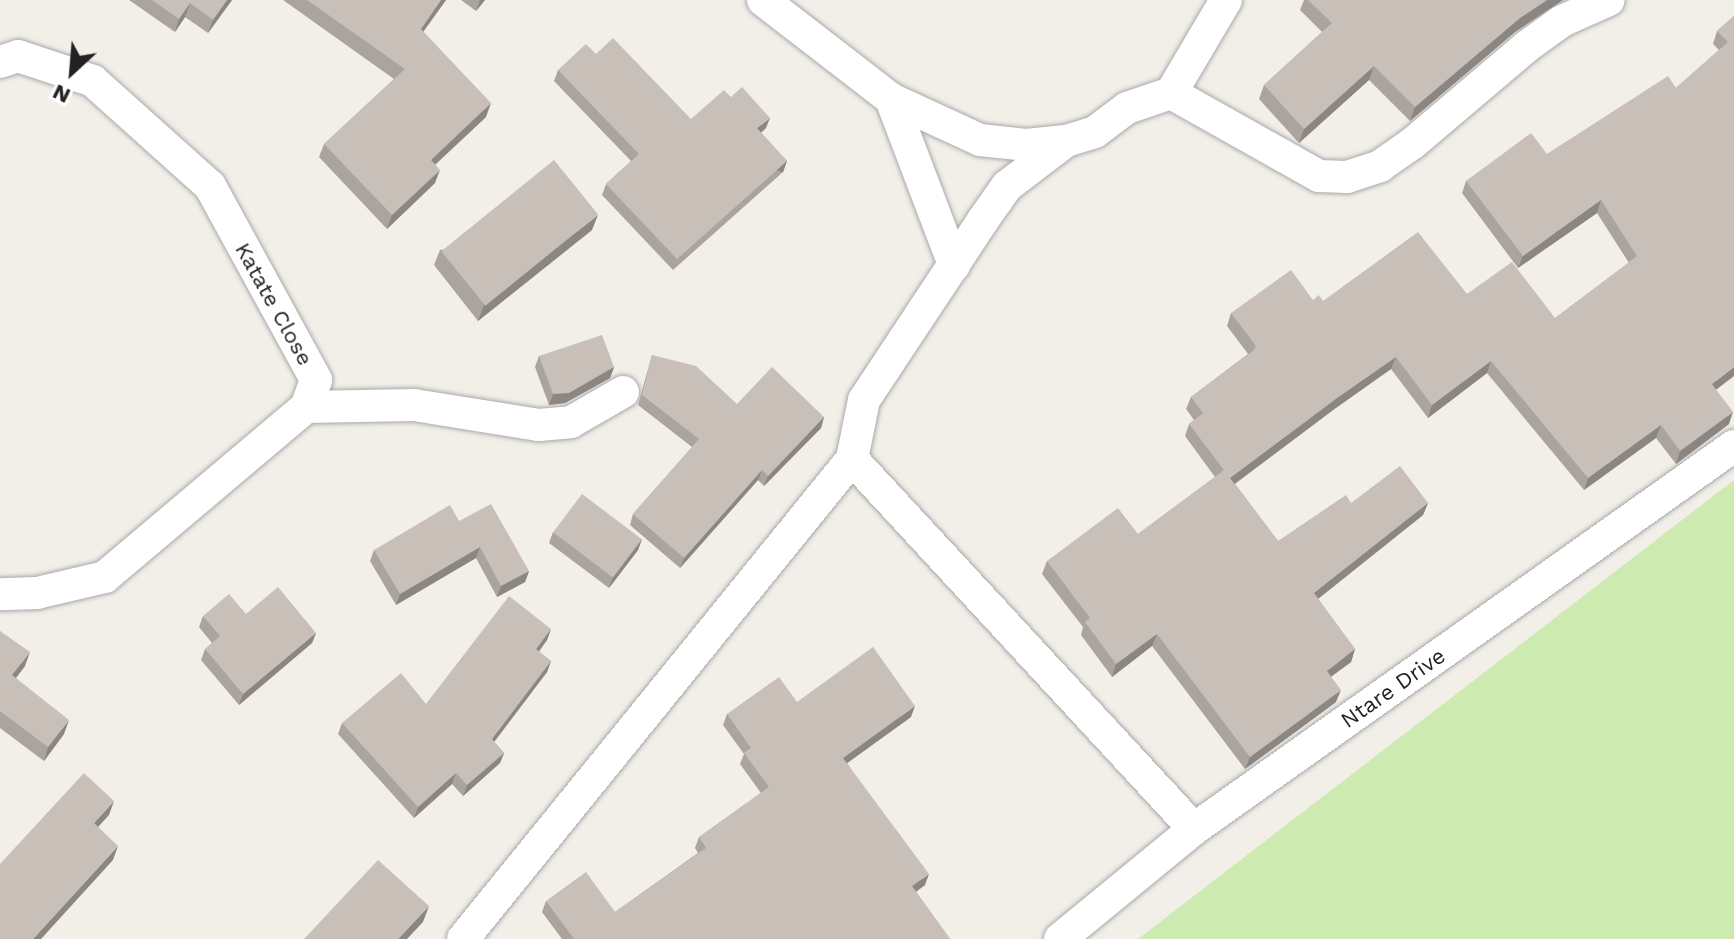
<!DOCTYPE html>
<style>
body{margin:0}
#map{position:relative;width:1734px;height:939px;overflow:hidden;background:#f2efe9;font-family:"Work Sans",sans-serif}
div>[style]{position:absolute}
.grass>*{inset:0;background:#cdebb0}
.roads{filter:drop-shadow(0 0 2px #a9a9a9) drop-shadow(0 0 2px #a9a9a9)}
.minor>*{height:32px;margin:-16px;padding:0 16px;transform-origin:16px;border-radius:16px;background:#fff}
.wall>*{inset:0;background:#aba49e}
.shaded-wall>*{inset:0;background:#8b8681;transform-origin:0 0}
.building>*{inset:0;background:#c7bfb8;transform-origin:0 0}
span{translate:-50% -50%;white-space:nowrap;text-align:center;line-height:1.15;-webkit-text-stroke:6px #fff;paint-order:stroke}
.street-label{font-size:22px;color:#222}
.north{position:absolute;left:32px;top:32px;width:80px;height:80px;-webkit-text-stroke:6px #fff;paint-order:stroke;rotate:206deg;font-size:22px;font-weight:700;line-height:32px;text-align:center;color:#222}
.north::after{content:'';display:block;margin:auto;width:28px;height:36px;background:#222;clip-path:polygon(50% 0,100% 100%,50% 72%,0 100%)}
</style>
<div id="map">
<div class="grass">
<div style="clip-path:polygon(1734px 480px,1734px 939px,1138px 939px)"></div>
</div>
<div class="roads">
<div class="minor">
<div style="left:763px;top:0;width:162px;rotate:37.7deg"></div>
<div style="left:891px;top:99px;width:98px;rotate:24.7deg"></div>
<div style="left:980px;top:140px;width:46px;rotate:6.2deg"></div>
<div style="left:1026px;top:145px;width:40px;rotate:-5.7deg"></div>
<div style="left:1066px;top:141px;width:30px;rotate:-17deg"></div>
<div style="left:1095px;top:132px;width:40px;rotate:-37deg"></div>
<div style="left:1127px;top:108px;width:46px;rotate:-18.8deg"></div>
<div style="left:0;top:62px;width:19px;rotate:-18deg"></div>
<div style="left:18px;top:56px;width:79px;rotate:18.4deg"></div>
<div style="left:93px;top:81px;width:157px;rotate:41.9deg"></div>
<div style="left:210px;top:186px;width:221px;rotate:61.3deg"></div>
<div style="left:316px;top:380px;width:29px;rotate:110deg"></div>
<div style="left:306px;top:407px;width:263px;rotate:139.8deg"></div>
<div style="left:105px;top:577px;width:70px;rotate:166.8deg"></div>
<div style="left:37px;top:593px;width:37px;rotate:178deg"></div>
<div style="left:1171px;top:93px;width:170px;rotate:29.3deg"></div>
<div style="left:1319px;top:176px;width:28px;rotate:2deg"></div>
<div style="left:1347px;top:177px;width:35px;rotate:-18deg"></div>
<div style="left:1380px;top:166px;width:40px;rotate:-34.9deg"></div>
<div style="left:1413px;top:143px;width:148px;rotate:-40.3deg"></div>
<div style="left:1526px;top:47px;width:44px;rotate:-35.8deg"></div>
<div style="left:1562px;top:21px;width:51px;rotate:-24.1deg"></div>
<div style="left:1171px;top:93px;width:108px;rotate:-59.4deg"></div>
<div style="left:891px;top:99px;width:178px;rotate:69.2deg"></div>
<div style="left:306px;top:407px;width:108px;rotate:-1.1deg"></div>
<div style="left:414px;top:405px;width:127px;rotate:9.1deg"></div>
<div style="left:539px;top:425px;width:32px;rotate:-5deg"></div>
<div style="left:571px;top:422px;width:60px;rotate:-30deg"></div>
<div style="left:852px;top:459px;width:504px;rotate:47.25deg"></div>
<div style="left:463px;top:939px;width:618px;rotate:-50.98deg"></div>
<div style="left:852px;top:459px;width:60px;rotate:-78.5deg"></div>
<div style="left:864px;top:400px;width:216px;rotate:-56.5deg"></div>
<div style="left:983px;top:220px;width:42px;rotate:-54.8deg"></div>
<div style="left:1007px;top:186px;width:74px;rotate:-37.3deg"></div>
<div style="left:1060px;top:939px;width:173px;rotate:-39.4deg"></div>
<div style="left:1194px;top:829px;width:662px;rotate:-35.35deg"></div>
</div>
</div>
<div class="wall">
<div style="clip-path:polygon(129px 0,232px 0,208px 33px,185px 17px,175px 32px)"></div>
<div style="clip-path:polygon(283px 0,446px 0,423px 31px,486px 117px,435px 165px,435px 183px,387px 229px,319px 157px,324px 144px,394px 79px)"></div>
<div style="clip-path:polygon(461px 0,485px 0,476px 11px)"></div>
<div style="clip-path:polygon(1304px 0,1563px 0,1515px 32px,1410px 121px,1369px 80px,1299px 143px,1259px 99px,1264px 85px,1322px 32px,1300px 10px)"></div>
<div style="clip-path:polygon(1734px 16px,1716px 390px,1729px 424px,1676px 464px,1656px 438px,1584px 490px,1487px 373px,1428px 418px,1391px 369px,1333px 410px,1235px 484px,1278px 541px,1351px 503px,1428px 503px,1423px 515px,1318px 599px,1355px 649px,1351px 662px,1331px 677px,1336px 702px,1245px 769px,1152px 646px,1112px 677px,1081px 635px,1083px 627px,1042px 574px,1047px 561px,1138px 534px,1215px 477px,1185px 436px,1189px 424px,1194px 420px,1186px 409px,1191px 397px,1248px 354px,1227px 326px,1231px 313px,1313px 300px,1323px 301px,1467px 294px,1555px 318px,1629px 263px,1597px 213px,1518px 268px,1462px 193px,1466px 181px,1547px 154px,1676px 88px,1719px 50px,1713px 44px,1717px 31px)"></div>
<div style="clip-path:polygon(596px 54px,691px 119px,766px 128px,761px 133px,787px 161px,783px 172px,673px 270px,602px 195px,606px 184px,631px 161px,554px 81px,558px 70px)"></div>
<div style="clip-path:polygon(592px 230px,478px 321px,434px 265px,440px 250px)"></div>
<div style="clip-path:polygon(652px 355px,737px 404px,824px 417px,821px 428px,764px 486px,758px 480px,680px 568px,630px 525px,633px 514px,692px 447px,638px 405px)"></div>
<div style="clip-path:polygon(539px 356px,614px 367px,610px 378px,565px 403px,549px 405px,535px 367px)"></div>
<div style="clip-path:polygon(459px 521px,529px 571px,525px 582px,497px 597px,476px 558px,396px 605px,370px 561px,374px 550px)"></div>
<div style="clip-path:polygon(553px 532px,642px 539px,638px 550px,609px 588px,549px 543px)"></div>
<div style="clip-path:polygon(246px 614px,316px 633px,312px 643px,239px 705px,201px 660px,205px 649px,212px 643px,199px 627px,203px 616px)"></div>
<div style="clip-path:polygon(551px 629px,547px 640px,539px 652px,551px 661px,547px 672px,494px 742px,504px 753px,500px 763px,463px 796px,452px 784px,414px 818px,338px 734px,342px 723px,426px 704px)"></div>
<div style="clip-path:polygon(0 631px,25px 666px,16px 678px,64px 734px,44px 761px,0 728px)"></div>
<div style="clip-path:polygon(797px 702px,911px 717px,847px 763px,925px 885px,916px 892px,950px 939px,562px 939px,542px 912px,546px 901px,615px 912px,698px 853px,695px 848px,699px 837px,761px 793px,740px 764px,744px 754px,723px 725px,727px 714px)"></div>
</div>
<div class="shaded-wall">
<div style="clip-path:polygon(227px 0,232px 0,208px 33px,213px 20px)"></div>
<div style="clip-path:polygon(441px 0,446px 0,416px 42px,421px 29px)"></div>
<div style="clip-path:polygon(480px 0,485px 0,476px 11px)"></div>
<div style="clip-path:polygon(1547px 0,1563px 0,1515px 32px,1410px 121px,1415px 107px,1520px 18px)"></div>
<div style="clip-path:polygon(190px 3px,185px 17px,175px 32px,179px 19px)"></div>
<div style="clip-path:polygon(1374px 66px,1369px 80px,1299px 143px,1304px 129px)"></div>
<div style="clip-path:polygon(491px 103px,486px 117px,426px 173px,431px 160px)"></div>
<div style="clip-path:polygon(770px 118px,766px 128px,753px 139px,757px 128px)"></div>
<div style="left:787px;top:161px;width:12px;height:147px;rotate:110deg"></div>
<div style="clip-path:polygon(440px 170px,435px 183px,387px 229px,392px 215px)"></div>
<div style="clip-path:polygon(1601px 200px,1597px 213px,1518px 268px,1523px 256px)"></div>
<div style="clip-path:polygon(598px 215px,592px 230px,478px 321px,484px 305px)"></div>
<div style="clip-path:polygon(1396px 357px,1391px 369px,1333px 410px,1226px 490px,1230px 478px,1337px 398px)"></div>
<div style="clip-path:polygon(1491px 361px,1487px 373px,1428px 418px,1432px 405px)"></div>
<div style="clip-path:polygon(614px 367px,610px 378px,565px 403px,549px 405px,553px 394px)"></div>
<div style="clip-path:polygon(1734px 367px,1734px 376px,1708px 396px,1712px 384px)"></div>
<div style="clip-path:polygon(1733px 412px,1729px 424px,1676px 464px,1680px 451px)"></div>
<div style="clip-path:polygon(824px 417px,821px 428px,764px 486px,768px 476px)"></div>
<div style="clip-path:polygon(1661px 425px,1656px 438px,1584px 490px,1588px 478px)"></div>
<div style="clip-path:polygon(762px 470px,758px 480px,680px 568px,684px 558px)"></div>
<div style="clip-path:polygon(1428px 503px,1423px 515px,1309px 606px,1314px 593px)"></div>
<div style="clip-path:polygon(642px 539px,638px 550px,609px 588px,613px 577px)"></div>
<div style="clip-path:polygon(480px 547px,476px 558px,396px 605px,400px 594px)"></div>
<div style="clip-path:polygon(529px 571px,525px 582px,497px 597px,501px 586px)"></div>
<div style="clip-path:polygon(551px 629px,547px 640px,532px 660px,536px 649px)"></div>
<div style="clip-path:polygon(316px 633px,312px 643px,239px 705px,243px 694px)"></div>
<div style="clip-path:polygon(1157px 634px,1152px 646px,1112px 677px,1116px 664px)"></div>
<div style="clip-path:polygon(1355px 649px,1351px 662px,1322px 683px,1327px 671px)"></div>
<div style="clip-path:polygon(30px 652px,25px 666px,7px 689px,12px 675px)"></div>
<div style="clip-path:polygon(551px 661px,547px 672px,488px 750px,492px 739px)"></div>
<div style="clip-path:polygon(1341px 690px,1336px 702px,1245px 769px,1250px 757px)"></div>
<div style="clip-path:polygon(915px 706px,911px 717px,839px 769px,843px 758px)"></div>
<div style="clip-path:polygon(69px 720px,64px 734px,44px 761px,48px 747px)"></div>
<div style="clip-path:polygon(504px 753px,500px 763px,463px 796px,467px 785px)"></div>
<div style="clip-path:polygon(456px 773px,452px 784px,414px 818px,418px 807px)"></div>
<div style="clip-path:polygon(114px 801px,109px 815px,89px 837px,94px 823px)"></div>
<div style="clip-path:polygon(118px 846px,113px 860px,41px 939px,33px 939px)"></div>
<div style="clip-path:polygon(929px 874px,925px 885px,908px 897px,912px 886px)"></div>
<div style="clip-path:polygon(429px 906px,423px 922px,407px 939px,398px 939px)"></div>
</div>
<div class="building">
<div style="clip-path:polygon(152px 0,227px 0,213px 20px,190px 3px,179px 19px)"></div>
<div style="clip-path:polygon(307px 0,441px 0,421px 29px,491px 103px,431px 160px,440px 170px,392px 215px,324px 144px,405px 69px)"></div>
<div style="clip-path:polygon(1308px 0,1547px 0,1520px 18px,1415px 107px,1374px 66px,1304px 129px,1264px 85px,1332px 23px)"></div>
<div style="clip-path:polygon(1734px 16px,1734px 367px,1712px 384px,1733px 412px,1680px 451px,1661px 425px,1588px 478px,1491px 361px,1432px 405px,1396px 357px,1337px 398px,1230px 478px,1278px 541px,1346px 495px,1351px 503px,1400px 466px,1428px 503px,1314px 593px,1355px 649px,1327px 671px,1341px 690px,1250px 757px,1157px 634px,1116px 664px,1085px 622px,1090px 618px,1047px 561px,1118px 508px,1138px 534px,1224px 470px,1189px 424px,1203px 413px,1191px 397px,1253px 351px,1256px 346px,1231px 313px,1291px 270px,1313px 300px,1319px 295px,1323px 301px,1418px 232px,1467px 294px,1512px 262px,1555px 318px,1637px 256px,1601px 200px,1523px 256px,1466px 181px,1531px 133px,1547px 154px,1668px 76px,1676px 88px,1728px 42px,1717px 31px)"></div>
<div style="clip-path:polygon(613px 38px,691px 119px,724px 90px,731px 97px,742px 87px,770px 118px,757px 128px,787px 161px,677px 259px,606px 184px,639px 154px,558px 70px,586px 44px,596px 54px)"></div>
<div style="left:554px;top:160px;width:70px;height:145px;rotate:51deg"></div>
<div style="clip-path:polygon(602px 335px,614px 367px,569px 393px,553px 394px,539px 356px)"></div>
<div style="clip-path:polygon(652px 355px,696px 366px,737px 404px,772px 367px,824px 417px,768px 476px,762px 470px,684px 558px,633px 514px,699px 439px,642px 395px)"></div>
<div style="left:582px;top:494px;width:75px;height:48px;rotate:37deg"></div>
<div style="clip-path:polygon(491px 504px,529px 571px,501px 586px,480px 547px,400px 594px,374px 550px,450px 505px,459px 521px)"></div>
<div style="clip-path:polygon(278px 587px,316px 633px,243px 694px,205px 649px,220px 636px,203px 616px,229px 594px,246px 614px)"></div>
<div style="clip-path:polygon(509px 596px,551px 629px,536px 649px,551px 661px,492px 739px,504px 753px,467px 785px,456px 773px,418px 807px,342px 723px,401px 673px,426px 704px)"></div>
<div style="clip-path:polygon(0 631px,30px 652px,12px 675px,69px 720px,48px 747px,0 711px)"></div>
<div style="clip-path:polygon(873px 647px,915px 706px,843px 758px,929px 874px,912px 886px,950px 939px,574px 939px,546px 901px,586px 872px,615px 912px,706px 848px,699px 837px,769px 787px,744px 753px,751px 748px,727px 714px,779px 677px,797px 702px)"></div>
<div style="clip-path:polygon(84px 773px,114px 801px,94px 823px,118px 846px,33px 939px,0 939px,0 864px)"></div>
<div style="clip-path:polygon(378px 860px,429px 906px,398px 939px,304px 939px)"></div>
</div>
<div class="street-label">
<span style="left:274px;top:304px;rotate:61deg">Katate Close</span>
<span style="left:1393px;top:688px;rotate:-35deg">Ntare Drive</span>
</div>
<div class="north">N</div>
</div>
